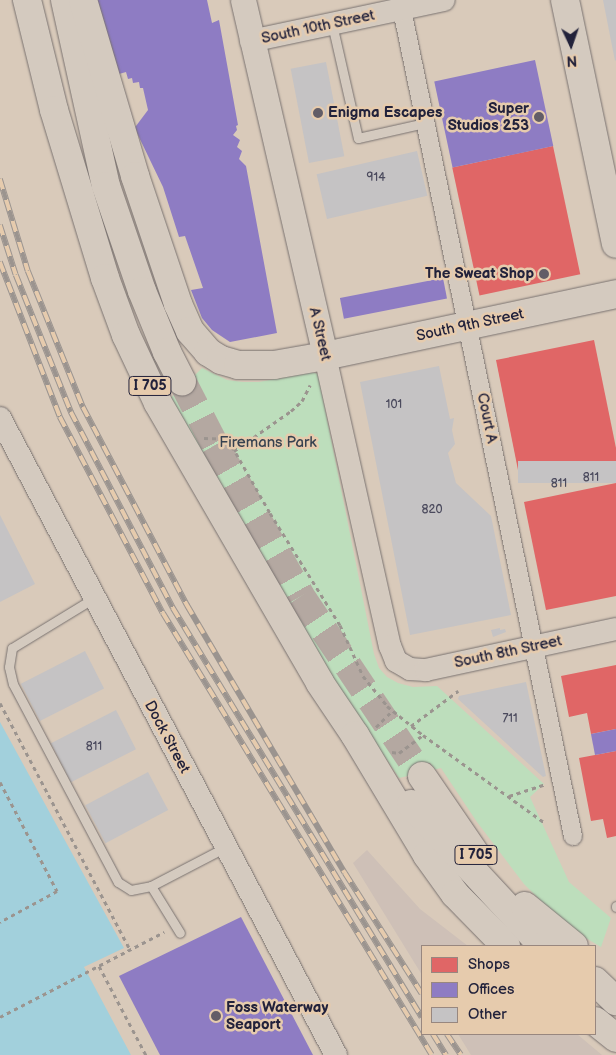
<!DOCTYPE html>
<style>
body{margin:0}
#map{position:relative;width:616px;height:1055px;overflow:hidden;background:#d9caba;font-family:"Balsamiq Sans",sans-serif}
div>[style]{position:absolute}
.built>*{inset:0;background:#cec0b7}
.green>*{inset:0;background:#bddebc}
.water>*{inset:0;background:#a2d0dc}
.shops>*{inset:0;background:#e06666;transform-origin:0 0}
.offices>*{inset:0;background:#8e7cc3;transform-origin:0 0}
.building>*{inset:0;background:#c5c3c4;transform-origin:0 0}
.motorway-tunnel>*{height:28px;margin-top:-14px;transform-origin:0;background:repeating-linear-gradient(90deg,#b4a8a1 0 28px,transparent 0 42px)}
.path>*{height:3px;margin-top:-1.5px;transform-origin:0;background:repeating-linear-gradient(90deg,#9b948f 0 4px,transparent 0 8px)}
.roads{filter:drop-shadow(0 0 1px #797270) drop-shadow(0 0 1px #797270)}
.service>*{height:9px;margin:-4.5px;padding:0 4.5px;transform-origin:4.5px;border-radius:4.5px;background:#d4cabf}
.minor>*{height:18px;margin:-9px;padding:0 9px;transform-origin:9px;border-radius:9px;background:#d4cabf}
.tertiary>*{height:22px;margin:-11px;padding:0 11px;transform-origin:11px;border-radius:11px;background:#d4cabf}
.secondary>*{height:25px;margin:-12.5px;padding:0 12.5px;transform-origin:12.5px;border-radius:12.5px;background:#d4cabf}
.primary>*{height:28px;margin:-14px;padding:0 14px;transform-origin:14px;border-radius:14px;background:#d4cabf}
.motorway>*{height:28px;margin:-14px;padding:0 14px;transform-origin:14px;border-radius:14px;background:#d4cabf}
.rail>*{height:5.5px;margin-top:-2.75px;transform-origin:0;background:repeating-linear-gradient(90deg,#e6cbad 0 11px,#9b948f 0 22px);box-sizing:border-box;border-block:1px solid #9b948f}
.dots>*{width:14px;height:14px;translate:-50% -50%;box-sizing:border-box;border:2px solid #e6cbad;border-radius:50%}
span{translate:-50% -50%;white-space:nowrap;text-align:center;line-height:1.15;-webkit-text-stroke:5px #e6cbad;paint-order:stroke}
.number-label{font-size:12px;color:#4b4a5d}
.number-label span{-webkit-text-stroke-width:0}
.shield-label span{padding:1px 4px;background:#e6cbad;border:1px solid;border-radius:4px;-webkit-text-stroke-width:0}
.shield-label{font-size:14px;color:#22223b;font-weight:700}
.street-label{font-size:15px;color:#22223b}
.poi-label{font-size:15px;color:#22223b;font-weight:700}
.right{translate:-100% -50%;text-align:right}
.left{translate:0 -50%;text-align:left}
.park-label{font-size:15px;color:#36414f}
.legend{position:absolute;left:421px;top:945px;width:175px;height:90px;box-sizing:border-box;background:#e6cbad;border:1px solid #98877f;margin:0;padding:6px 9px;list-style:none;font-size:15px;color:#22223b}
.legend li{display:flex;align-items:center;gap:10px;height:25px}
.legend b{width:25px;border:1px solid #98877f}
.north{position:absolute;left:546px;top:20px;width:50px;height:50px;-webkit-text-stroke:4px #e6cbad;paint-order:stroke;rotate:177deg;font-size:14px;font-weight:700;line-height:20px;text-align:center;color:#22223b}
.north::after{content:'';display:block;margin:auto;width:18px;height:22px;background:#22223b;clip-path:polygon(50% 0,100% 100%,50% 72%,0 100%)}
</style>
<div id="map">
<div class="built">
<div style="clip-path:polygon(367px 850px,420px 909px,468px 946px,422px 946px,422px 975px,353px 863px)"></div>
<div style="clip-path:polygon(458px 1034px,577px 1034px,602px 1055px,471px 1055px)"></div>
</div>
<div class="green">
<div style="clip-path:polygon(202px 368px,227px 380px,243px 382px,259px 382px,312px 372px,318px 374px,374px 654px,379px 668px,387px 677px,398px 683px,413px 687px,437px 686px,544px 784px,530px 797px,569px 882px,611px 918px,601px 947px,567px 927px,524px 884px,477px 822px,441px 768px,399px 778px,281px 601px,171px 398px,187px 379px,189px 381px)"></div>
</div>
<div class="water">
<div style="clip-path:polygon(0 722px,124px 948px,84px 967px,131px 1055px,0 1055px)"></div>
</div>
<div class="shops">
<div style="left:553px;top:146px;width:131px;height:103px;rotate:78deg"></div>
<div style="clip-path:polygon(594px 340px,616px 448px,616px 461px,520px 480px,496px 360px)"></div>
<div style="clip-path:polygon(616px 483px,616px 596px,546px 610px,524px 502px)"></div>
<div style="clip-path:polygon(616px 665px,616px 729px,591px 734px,587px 713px,569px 717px,561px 676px)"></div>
<div style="clip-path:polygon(616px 751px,616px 836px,607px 838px,603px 819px,591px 821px,579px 758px)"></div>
</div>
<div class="offices">
<div style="clip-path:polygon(97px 0,207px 0,212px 23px,219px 20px,238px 125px,236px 126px,237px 130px,233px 135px,240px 140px,237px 147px,242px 151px,239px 159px,246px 166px,277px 333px,230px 342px,212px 330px,202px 318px,191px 290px,203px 288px,185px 236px,179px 237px,163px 187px,137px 133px,133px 130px,148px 110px,143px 88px,140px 88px,139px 82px,133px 83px,132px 78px,128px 79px,126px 72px,119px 74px)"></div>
<div style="left:535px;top:60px;width:88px;height:103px;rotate:78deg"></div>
<div style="left:443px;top:278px;width:21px;height:105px;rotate:79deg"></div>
<div style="clip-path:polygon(616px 729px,616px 751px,595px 755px,591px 734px)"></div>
<div style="clip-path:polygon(241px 917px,313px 1055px,160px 1055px,119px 976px)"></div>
</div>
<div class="building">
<div style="clip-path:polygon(603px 0,616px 0,616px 60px,615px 61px)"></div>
<div style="left:326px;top:62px;width:96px;height:36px;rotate:79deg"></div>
<div style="left:417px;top:151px;width:46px;height:103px;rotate:77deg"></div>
<div style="clip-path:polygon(439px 366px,450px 419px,454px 418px,452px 430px,455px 444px,448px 453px,456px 483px,491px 516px,511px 615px,410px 635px,360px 382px)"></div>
<div style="left:616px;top:461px;width:22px;height:98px;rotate:90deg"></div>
<div style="clip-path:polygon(0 515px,35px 584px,0 602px)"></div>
<div style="clip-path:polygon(500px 628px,500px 630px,505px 629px,506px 632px,493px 637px,491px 630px)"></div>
<div style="left:85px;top:651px;width:42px;height:72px;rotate:63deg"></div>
<div style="clip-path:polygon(526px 682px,546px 776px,543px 777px,458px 699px,459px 696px)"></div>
<div style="left:116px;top:710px;width:44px;height:73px;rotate:63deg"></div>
<div style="left:148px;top:772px;width:43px;height:71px;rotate:62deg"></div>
</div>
<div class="motorway-tunnel">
<div style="left:182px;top:381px;width:72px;rotate:62.7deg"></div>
<div style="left:215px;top:445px;width:174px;rotate:60.3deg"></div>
<div style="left:301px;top:596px;width:217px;rotate:56.1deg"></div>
</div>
<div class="path">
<div style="left:204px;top:438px;width:24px;rotate:2deg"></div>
<div style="left:228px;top:439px;width:85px;rotate:60.4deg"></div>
<div style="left:270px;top:513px;width:132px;rotate:58deg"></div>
<div style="left:340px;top:625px;width:56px;rotate:65.7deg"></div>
<div style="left:363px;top:676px;width:38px;rotate:51deg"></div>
<div style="left:387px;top:706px;width:46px;rotate:38.9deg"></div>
<div style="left:423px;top:735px;width:150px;rotate:35.8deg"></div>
<div style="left:234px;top:451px;width:70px;rotate:-35.1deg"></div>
<div style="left:291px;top:411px;width:15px;rotate:-42deg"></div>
<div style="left:302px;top:401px;width:18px;rotate:-63deg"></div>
<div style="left:0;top:703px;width:279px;rotate:62.2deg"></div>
<div style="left:411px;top:726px;width:59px;rotate:-36.7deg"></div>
<div style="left:376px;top:727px;width:23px;rotate:-45deg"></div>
<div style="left:392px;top:752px;width:7px;rotate:8deg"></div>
<div style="left:399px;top:753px;width:30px;rotate:-37deg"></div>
<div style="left:0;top:782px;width:123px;rotate:62.4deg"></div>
<div style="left:57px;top:891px;width:65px;rotate:151.5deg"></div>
<div style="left:509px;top:796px;width:38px;rotate:-18deg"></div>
<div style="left:99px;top:966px;width:101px;rotate:62.2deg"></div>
<div style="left:0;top:1017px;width:185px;rotate:-27.4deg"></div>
</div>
<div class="roads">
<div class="service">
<div style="left:332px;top:24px;width:117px;rotate:77.2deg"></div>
<div style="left:358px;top:138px;width:69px;rotate:-12.6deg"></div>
<div style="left:94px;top:598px;width:96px;rotate:148.6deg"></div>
<div style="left:12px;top:648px;width:19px;rotate:99deg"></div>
<div style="left:9px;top:667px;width:17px;rotate:77deg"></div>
<div style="left:13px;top:684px;width:224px;rotate:62.1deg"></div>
<div style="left:118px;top:882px;width:15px;rotate:32deg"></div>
<div style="left:131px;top:890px;width:20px;rotate:-11deg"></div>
<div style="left:151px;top:886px;width:85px;rotate:-27.5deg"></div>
<div style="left:151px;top:886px;width:55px;rotate:58.3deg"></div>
<div style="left:616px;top:906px;width:1px;rotate:90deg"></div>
</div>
<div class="minor">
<div style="left:400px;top:0;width:854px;rotate:78.31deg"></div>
</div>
<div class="tertiary">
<div style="left:251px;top:41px;width:197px;rotate:-12deg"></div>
<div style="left:325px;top:356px;width:297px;rotate:77.4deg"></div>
<div style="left:390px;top:646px;width:16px;rotate:68deg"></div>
<div style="left:396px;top:661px;width:16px;rotate:30deg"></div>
<div style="left:410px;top:669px;width:16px;rotate:4deg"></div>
<div style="left:426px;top:670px;width:194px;rotate:-12.2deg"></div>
<div style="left:0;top:418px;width:720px;rotate:62.19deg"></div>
</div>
<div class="secondary">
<div style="left:243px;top:0;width:365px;rotate:77deg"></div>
</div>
<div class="primary">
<div style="left:565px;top:0;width:249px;rotate:78.2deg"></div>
<div style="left:325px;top:356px;width:298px;rotate:-12deg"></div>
</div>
<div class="motorway">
<div style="left:27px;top:0;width:113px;rotate:76.2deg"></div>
<div style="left:54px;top:110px;width:176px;rotate:73.1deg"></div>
<div style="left:105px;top:278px;width:61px;rotate:69.8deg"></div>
<div style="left:126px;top:335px;width:75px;rotate:64.8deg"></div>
<div style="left:158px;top:403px;width:323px;rotate:59.9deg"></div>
<div style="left:320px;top:683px;width:63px;rotate:56.1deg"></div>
<div style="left:355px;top:735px;width:140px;rotate:59deg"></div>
<div style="left:427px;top:855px;width:48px;rotate:54.3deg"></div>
<div style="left:455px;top:894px;width:73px;rotate:45.6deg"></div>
<div style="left:65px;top:0;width:190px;rotate:77.6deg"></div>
<div style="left:106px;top:186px;width:111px;rotate:71.1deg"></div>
<div style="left:142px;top:291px;width:66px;rotate:67.7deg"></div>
<div style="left:167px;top:352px;width:33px;rotate:63deg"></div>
<div style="left:83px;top:0;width:184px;rotate:73.5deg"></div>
<div style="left:135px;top:176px;width:135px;rotate:71.4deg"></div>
<div style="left:178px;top:304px;width:30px;rotate:66deg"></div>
<div style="left:190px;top:331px;width:28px;rotate:49deg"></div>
<div style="left:208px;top:352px;width:15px;rotate:32deg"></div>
<div style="left:221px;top:360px;width:18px;rotate:16deg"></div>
<div style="left:238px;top:365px;width:36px"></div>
<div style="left:274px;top:365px;width:52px;rotate:-10deg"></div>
<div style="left:422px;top:776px;width:96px;rotate:55.6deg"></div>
<div style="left:411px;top:804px;width:194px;rotate:47.1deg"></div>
<div style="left:525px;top:906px;width:63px;rotate:39.2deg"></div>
<div style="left:595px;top:981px;width:29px;rotate:44deg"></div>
<div style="left:595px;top:1021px;width:27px;rotate:39deg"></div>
</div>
</div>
<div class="rail">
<div style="left:0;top:179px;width:96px;rotate:73.1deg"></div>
<div style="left:28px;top:271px;width:147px;rotate:68deg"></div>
<div style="left:83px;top:407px;width:224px;rotate:62.3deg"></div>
<div style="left:187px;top:605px;width:311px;rotate:59.5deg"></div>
<div style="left:345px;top:873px;width:143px;rotate:57.5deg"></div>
<div style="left:0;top:225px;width:52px;rotate:72.3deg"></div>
<div style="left:16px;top:275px;width:148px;rotate:68.1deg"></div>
<div style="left:71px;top:412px;width:221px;rotate:62.5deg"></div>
<div style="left:173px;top:608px;width:479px;rotate:58.7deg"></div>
<div style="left:0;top:262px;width:166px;rotate:68.8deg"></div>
<div style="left:60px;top:417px;width:221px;rotate:62.3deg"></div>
<div style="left:163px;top:613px;width:517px;rotate:58.68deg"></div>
<div style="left:433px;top:1034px;width:25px;rotate:58deg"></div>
<div style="left:447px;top:1034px;width:25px;rotate:56deg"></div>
</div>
<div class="dots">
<div style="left:318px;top:113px;background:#625d67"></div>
<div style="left:539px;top:117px;background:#625d67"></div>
<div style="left:544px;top:274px;background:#625d67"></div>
<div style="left:216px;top:1016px;background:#625d67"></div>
</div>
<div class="number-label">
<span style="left:376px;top:178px">914</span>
<span style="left:394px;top:405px">101</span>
<span style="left:591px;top:478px">811</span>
<span style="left:559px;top:484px">811</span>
<span style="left:432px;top:510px">820</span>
<span style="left:510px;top:719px">711</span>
<span style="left:94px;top:747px">811</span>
</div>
<div class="shield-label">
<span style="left:150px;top:386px">I 705</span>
<span style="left:476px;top:855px">I 705</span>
</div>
<div class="street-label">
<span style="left:318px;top:27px;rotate:-12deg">South 10th Street</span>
<span style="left:470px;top:325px;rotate:-12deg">South 9th Street</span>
<span style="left:320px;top:334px;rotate:77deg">A Street</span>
<span style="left:487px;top:418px;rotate:78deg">Court A</span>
<span style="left:508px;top:652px;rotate:-12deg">South 8th Street</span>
<span style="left:167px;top:737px;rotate:62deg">Dock Street</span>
</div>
<div class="poi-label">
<span class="right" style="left:529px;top:117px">Super<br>Studios 253</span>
<span class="left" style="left:328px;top:113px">Enigma Escapes</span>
<span class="right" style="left:534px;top:274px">The Sweat Shop</span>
<span class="left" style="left:226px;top:1016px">Foss Waterway<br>Seaport</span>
</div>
<div class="park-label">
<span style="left:268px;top:443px">Firemans Park</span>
</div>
<ul class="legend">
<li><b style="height:14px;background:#e06666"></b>Shops</li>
<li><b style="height:14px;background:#8e7cc3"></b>Offices</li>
<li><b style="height:14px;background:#c5c3c4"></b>Other</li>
</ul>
<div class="north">N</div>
</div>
